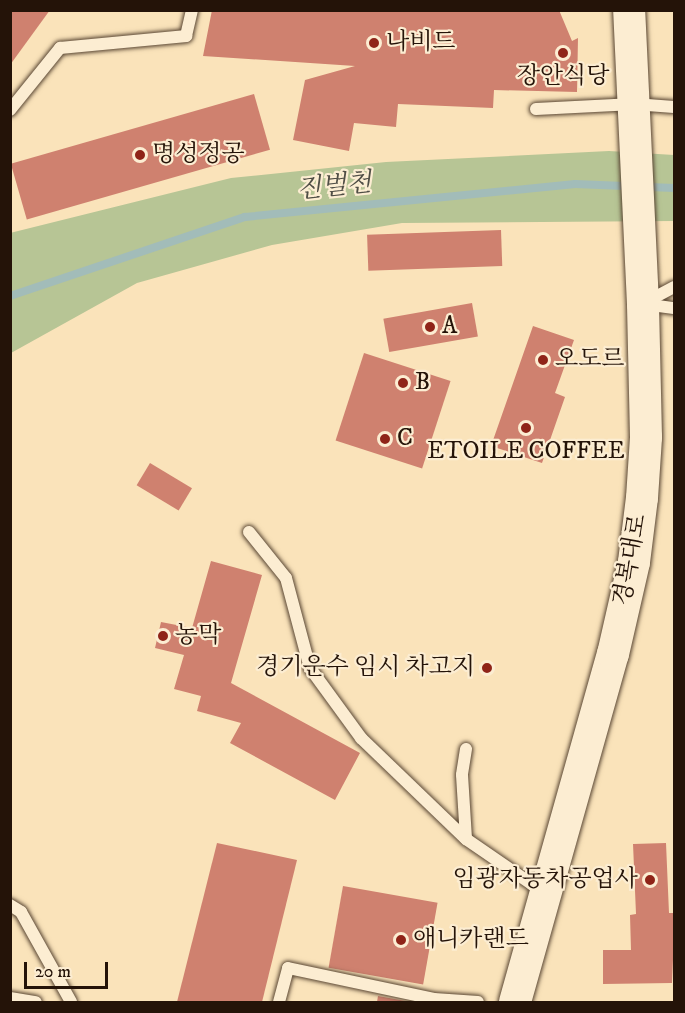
<!DOCTYPE html>
<meta charset="utf-8">
<style>
body{margin:0}
#map{position:relative;width:685px;height:1013px;overflow:hidden;background:#fae3ba;font-family:"IM FELL DW Pica","Noto Serif KR",serif}
div>[style]{position:absolute}
.green>*{inset:0;background:#b7c595}
.stream>*{height:8px;margin:-4px;padding:0 4px;transform-origin:4px;border-radius:4px;background:#a2bcb9}
.building>*{inset:0;background:#cf816f;transform-origin:0 0}
.roads{filter:drop-shadow(0 0 2px #5a4734) drop-shadow(0 0 2px #5a4734)}
.service>*{height:12px;margin:-6px;padding:0 6px;transform-origin:6px;border-radius:6px;background:#fcedd2}
.tertiary>*{height:32px;margin:-16px;padding:0 16px;transform-origin:16px;border-radius:16px;background:#fcedd2}
.dots>*{width:16px;height:16px;translate:-50% -50%;box-sizing:border-box;border:3px solid #fcedd2;border-radius:50%}
span{translate:-50% -50%;white-space:nowrap;text-align:center;line-height:1.15;-webkit-text-stroke:4.5px #fcedd2;paint-order:stroke}
.poi-label{font-size:24px;color:#241308}
.left{translate:0 -50%;text-align:left}
.right{translate:-100% -50%;text-align:right}
.street-label{font-size:24px;color:#241308}
.water-label{font-size:26px;color:#504e46;font-style:italic}
.frame{position:absolute;inset:0;border:12px solid #241308;pointer-events:none}
.scale{position:absolute;left:24px;top:962px;width:84px;height:27px;box-sizing:border-box;border:3px solid #241308;border-top:0;padding-left:8px;font-size:18px;line-height:21px;white-space:nowrap;color:#241308;-webkit-text-stroke:4px #fcedd2;paint-order:stroke}
</style>
<div id="map">
<div class="green">
<div style="clip-path:polygon(609px 151px,674px 155px,674px 221px,402px 223px,272px 245px,137px 283px,11px 353px,10px 233px,231px 178px,386px 162px)"></div>
</div>
<div class="stream">
<div style="left:10px;top:296px;width:248px;rotate:-18.6deg"></div>
<div style="left:245px;top:217px;width:332px;rotate:-5.7deg"></div>
<div style="left:575px;top:184px;width:99px;rotate:2.3deg"></div>
</div>
<div class="building">
<div style="clip-path:polygon(10px 10px,50px 10px,10px 65px)"></div>
<div style="clip-path:polygon(212px 10px,559px 10px,572px 41px,578px 38px,577px 92px,494px 90px,493px 108px,398px 104px,396px 127px,354px 123px,349px 151px,293px 140px,305px 80px,355px 66px,203px 56px)"></div>
<div style="left:254px;top:94px;width:58px;height:253px;rotate:74deg"></div>
<div style="left:501px;top:230px;width:36px;height:134px;rotate:88deg"></div>
<div style="left:472px;top:303px;width:34px;height:90px;rotate:80deg"></div>
<div style="clip-path:polygon(533px 326px,574px 340px,555px 393px,565px 397px,542px 463px,491px 446px)"></div>
<div style="left:364px;top:353px;width:91px;height:92px;rotate:18deg"></div>
<div style="left:150px;top:463px;width:49px;height:26px;rotate:31deg"></div>
<div style="clip-path:polygon(211px 561px,262px 575px,231px 683px,360px 753px,335px 800px,230px 743px,241px 723px,197px 711px,201px 696px,174px 689px,184px 655px,155px 648px,161px 622px,192px 628px)"></div>
<div style="clip-path:polygon(217px 843px,297px 860px,262px 1002px,177px 1002px)"></div>
<div style="clip-path:polygon(666px 843px,669px 913px,675px 913px,672px 983px,603px 984px,603px 950px,631px 950px,630px 915px,636px 914px,633px 844px)"></div>
<div style="left:343px;top:886px;width:96px;height:83px;rotate:10deg"></div>
<div style="clip-path:polygon(378px 996px,411px 1002px,377px 1002px)"></div>
</div>
<div class="roads">
<div class="service">
<div style="left:536px;top:109px;width:98px;rotate:-2.9deg"></div>
<div style="left:634px;top:104px;width:40px;rotate:4.3deg"></div>
<div style="left:10px;top:110px;width:80px;rotate:-51.1deg"></div>
<div style="left:60px;top:48px;width:127px;rotate:-5.4deg"></div>
<div style="left:186px;top:36px;width:27px;rotate:-77deg"></div>
<div style="left:644px;top:303px;width:34px;rotate:-28deg"></div>
<div style="left:644px;top:304px;width:30px;rotate:8deg"></div>
<div style="left:249px;top:532px;width:59px;rotate:51.2deg"></div>
<div style="left:286px;top:578px;width:93px;rotate:75.1deg"></div>
<div style="left:310px;top:668px;width:87px;rotate:53.9deg"></div>
<div style="left:361px;top:738px;width:146px;rotate:43.9deg"></div>
<div style="left:466px;top:839px;width:93px;rotate:34.5deg"></div>
<div style="left:466px;top:749px;width:26px;rotate:99deg"></div>
<div style="left:462px;top:775px;width:64px;rotate:86.4deg"></div>
<div style="left:10px;top:905px;width:13px;rotate:32deg"></div>
<div style="left:21px;top:912px;width:103px;rotate:60.9deg"></div>
<div style="left:10px;top:998px;width:26px;rotate:9deg"></div>
<div style="left:279px;top:1002px;width:35px;rotate:-75deg"></div>
<div style="left:288px;top:968px;width:149px;rotate:12deg"></div>
<div style="left:434px;top:999px;width:44px;rotate:3.9deg"></div>
</div>
<div class="tertiary">
<div style="left:515px;top:1002px;width:362px;rotate:-74.3deg"></div>
<div style="left:613px;top:654px;width:94px;rotate:-77.1deg"></div>
<div style="left:634px;top:562px;width:64px;rotate:-82.9deg"></div>
<div style="left:642px;top:498px;width:61px;rotate:-86.2deg"></div>
<div style="left:646px;top:437px;width:133px;rotate:-91.3deg"></div>
<div style="left:643px;top:304px;width:294px;rotate:-92.7deg"></div>
</div>
</div>
<div class="dots">
<div style="left:374px;top:43px;background:#8f2418"></div>
<div style="left:563px;top:53px;background:#8f2418"></div>
<div style="left:140px;top:155px;background:#8f2418"></div>
<div style="left:430px;top:327px;background:#8f2418"></div>
<div style="left:543px;top:360px;background:#8f2418"></div>
<div style="left:403px;top:383px;background:#8f2418"></div>
<div style="left:526px;top:428px;background:#8f2418"></div>
<div style="left:385px;top:439px;background:#8f2418"></div>
<div style="left:163px;top:636px;background:#8f2418"></div>
<div style="left:487px;top:668px;background:#8f2418"></div>
<div style="left:650px;top:880px;background:#8f2418"></div>
<div style="left:401px;top:940px;background:#8f2418"></div>
</div>
<div class="poi-label">
<span class="left" style="left:386px;top:43px">나비드</span>
<span style="left:563px;top:77px">장안식당</span>
<span class="left" style="left:152px;top:155px">명성정공</span>
<span class="left" style="left:442px;top:327px">A</span>
<span class="left" style="left:555px;top:360px">오도르</span>
<span class="left" style="left:415px;top:383px">B</span>
<span class="left" style="left:397px;top:439px">C</span>
<span style="left:526px;top:452px">ETOILE COFFEE</span>
<span class="left" style="left:175px;top:636px">농막</span>
<span class="right" style="left:475px;top:668px">경기운수 임시 차고지</span>
<span class="right" style="left:638px;top:880px">임광자동차공업사</span>
<span class="left" style="left:413px;top:940px">애니카랜드</span>
</div>
<div class="street-label">
<span style="left:631px;top:560px;rotate:-80deg">경복대로</span>
</div>
<div class="water-label">
<span style="left:334px;top:187px;rotate:-6deg">진벌천</span>
</div>
<div class="frame"></div>
<div class="scale">20 m</div>
</div>
